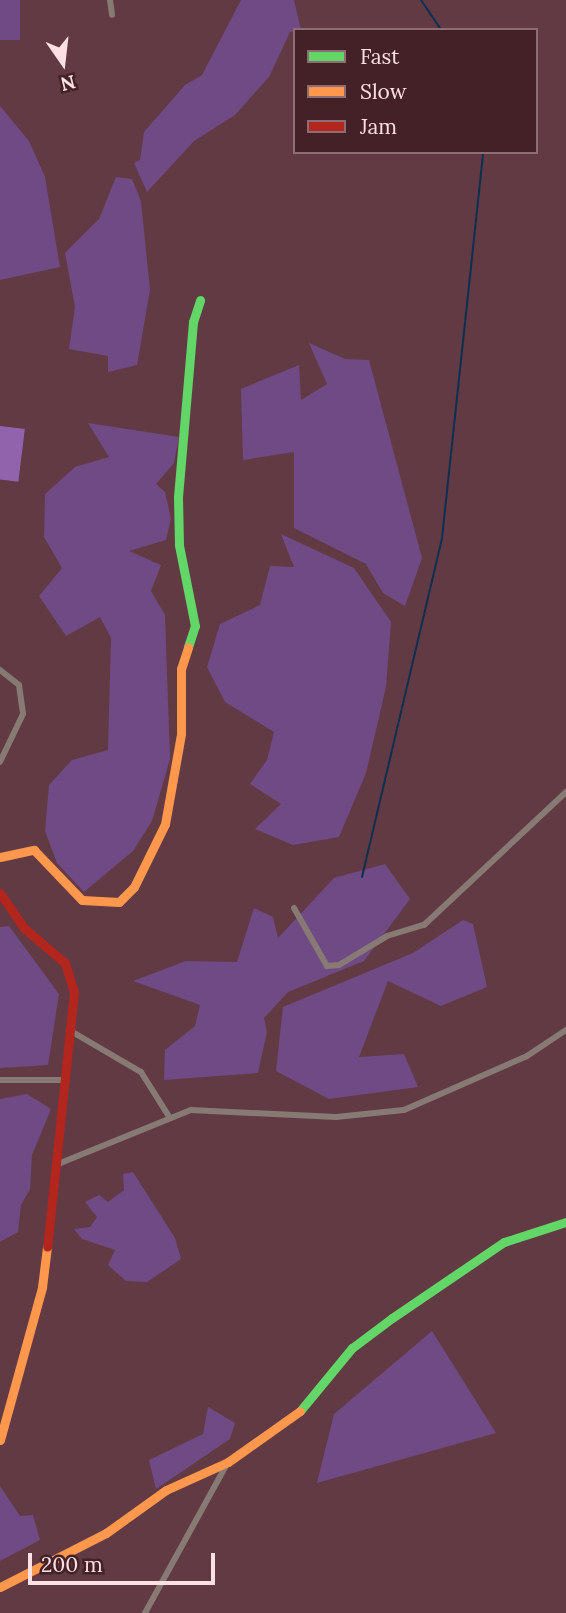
<!DOCTYPE html>
<style>
body{margin:0}
#map{position:relative;width:566px;height:1613px;overflow:hidden;background:#623a43;font-family:Lora,serif}
div>[style]{position:absolute}
.green>*{inset:0;background:#704a84;transform-origin:0 0}
.forest>*{inset:0;background:#9263ad;transform-origin:0 0}
.stream>*{height:2px;margin:-1px;padding:0 1px;transform-origin:1px;border-radius:1px;background:#0a2f51}
.street>*{height:6px;margin:-3px;padding:0 3px;transform-origin:3px;border-radius:3px;background:#877973}
.fast>*{height:9px;margin:-4.5px;padding:0 4.5px;transform-origin:4.5px;border-radius:4.5px;background:#63d668}
.slow>*{height:9px;margin:-4.5px;padding:0 4.5px;transform-origin:4.5px;border-radius:4.5px;background:#ff974d}
.jam>*{height:9px;margin:-4.5px;padding:0 4.5px;transform-origin:4.5px;border-radius:4.5px;background:#b3261e}
span{translate:-50% -50%;white-space:nowrap;text-align:center;line-height:1.15;-webkit-text-stroke:7px #432127;paint-order:stroke}
.legend{position:absolute;left:293px;top:28px;width:245px;height:126px;box-sizing:border-box;background:#432127;border:2px solid #8d6d73;margin:0;padding:9px 12px;list-style:none;font-size:21px;color:#fde0e4}
.legend li{display:flex;align-items:center;gap:14px;height:35px}
.legend b{width:35px;border:2px solid #8d6d73}
.north{position:absolute;left:28px;top:28px;width:70px;height:70px;-webkit-text-stroke:5px #432127;paint-order:stroke;rotate:166deg;font-size:19px;font-weight:700;line-height:28px;text-align:center;color:#fde0e4}
.north::after{content:'';display:block;margin:auto;width:24px;height:32px;background:#fde0e4;clip-path:polygon(50% 0,100% 100%,50% 72%,0 100%)}
.scale{position:absolute;left:28px;top:1553px;width:187px;height:32px;box-sizing:border-box;border:4px solid #fde0e4;border-top:0;padding-left:9px;font-size:21px;line-height:24px;white-space:nowrap;color:#fde0e4;-webkit-text-stroke:5px #432127;paint-order:stroke}
</style>
<div id="map">
<div class="green">
<div style="left:0;top:0;width:20px;height:40px"></div>
<div style="clip-path:polygon(241px 0,294px 0,301px 30px,290px 32px,269px 77px,235px 115px,194px 141px,147px 192px,134px 163px,140px 160px,144px 132px,185px 85px,202px 75px)"></div>
<div style="clip-path:polygon(0 106px,29px 141px,45px 177px,60px 267px,0 280px)"></div>
<div style="clip-path:polygon(116px 177px,132px 179px,141px 201px,150px 290px,137px 365px,108px 372px,108px 356px,69px 349px,75px 307px,65px 253px,99px 219px)"></div>
<div style="clip-path:polygon(309px 343px,345px 359px,369px 360px,422px 558px,405px 606px,383px 593px,366px 564px,294px 528px,294px 452px,243px 460px,241px 389px,299px 365px,301px 400px,327px 384px)"></div>
<div style="clip-path:polygon(88px 423px,179px 437px,174px 463px,156px 484px,165px 492px,171px 518px,166px 540px,129px 551px,161px 565px,151px 591px,165px 615px,170px 759px,152px 821px,133px 851px,84px 892px,57px 863px,45px 831px,49px 785px,72px 760px,108px 750px,111px 638px,100px 617px,66px 636px,39px 596px,62px 568px,44px 537px,45px 494px,75px 467px,109px 457px)"></div>
<div style="clip-path:polygon(281px 534px,354px 568px,391px 622px,386px 687px,366px 773px,339px 837px,293px 845px,255px 829px,281px 804px,250px 784px,267px 760px,274px 732px,225px 702px,207px 667px,220px 624px,260px 605px,270px 566px,294px 567px)"></div>
<div style="clip-path:polygon(385px 864px,410px 899px,364px 961px,288px 992px,264px 1018px,267px 1032px,258px 1073px,164px 1080px,165px 1050px,195px 1026px,200px 1005px,133px 981px,186px 961px,237px 962px,254px 908px,273px 917px,278px 938px,334px 878px)"></div>
<div style="clip-path:polygon(463px 920px,473px 924px,487px 987px,441px 1006px,388px 981px,359px 1057px,404px 1054px,418px 1087px,329px 1099px,276px 1071px,283px 1007px,413px 953px)"></div>
<div style="clip-path:polygon(9px 926px,59px 994px,48px 1065px,0 1068px,0 927px)"></div>
<div style="clip-path:polygon(27px 1094px,51px 1109px,32px 1155px,30px 1189px,21px 1205px,18px 1232px,0 1242px,0 1099px)"></div>
<div style="clip-path:polygon(133px 1172px,175px 1238px,181px 1259px,147px 1282px,126px 1281px,108px 1265px,115px 1250px,82px 1239px,74px 1229px,90px 1227px,97px 1217px,85px 1202px,99px 1195px,108px 1202px,124px 1190px,123px 1174px)"></div>
<div style="clip-path:polygon(432px 1331px,496px 1433px,317px 1483px,334px 1414px)"></div>
<div style="clip-path:polygon(208px 1407px,235px 1423px,230px 1439px,156px 1489px,149px 1460px,203px 1434px)"></div>
<div style="clip-path:polygon(0 1486px,20px 1516px,33px 1515px,40px 1540px,0 1561px)"></div>
</div>
<div class="forest">
<div style="left:0;top:426px;width:25px;height:53px;rotate:7deg"></div>
</div>
<div class="stream">
<div style="left:421px;top:0;width:36px;rotate:56deg"></div>
<div style="left:362px;top:877px;width:348px;rotate:-76.7deg"></div>
<div style="left:442px;top:538px;width:388px;rotate:-83.9deg"></div>
</div>
<div class="street">
<div style="left:110px;top:0;width:15px;rotate:82deg"></div>
<div style="left:0;top:670px;width:24px;rotate:38deg"></div>
<div style="left:19px;top:685px;width:29px;rotate:82deg"></div>
<div style="left:23px;top:714px;width:53px;rotate:115.6deg"></div>
<div style="left:294px;top:908px;width:67px;rotate:60.4deg"></div>
<div style="left:327px;top:966px;width:12px;rotate:-5deg"></div>
<div style="left:339px;top:965px;width:56px;rotate:-31.1deg"></div>
<div style="left:387px;top:936px;width:39px;rotate:-17deg"></div>
<div style="left:424px;top:925px;width:195px;rotate:-43.1deg"></div>
<div style="left:69px;top:1030px;width:83px;rotate:30.3deg"></div>
<div style="left:141px;top:1072px;width:51px;rotate:57.9deg"></div>
<div style="left:0;top:1080px;width:63px"></div>
<div style="left:58px;top:1164px;width:144px;rotate:-22.1deg"></div>
<div style="left:191px;top:1110px;width:145px;rotate:2.8deg"></div>
<div style="left:336px;top:1117px;width:68px;rotate:-5.9deg"></div>
<div style="left:404px;top:1110px;width:134px;rotate:-23.7deg"></div>
<div style="left:527px;top:1056px;width:47px;rotate:-33.7deg"></div>
<div style="left:145px;top:1613px;width:172px;rotate:-61.2deg"></div>
</div>
<div class="fast">
<div style="left:188px;top:647px;width:22px;rotate:-72deg"></div>
<div style="left:195px;top:626px;width:83px;rotate:-101.2deg"></div>
<div style="left:179px;top:545px;width:48px;rotate:-91.2deg"></div>
<div style="left:178px;top:497px;width:176px;rotate:-85.1deg"></div>
<div style="left:193px;top:322px;width:23px;rotate:-72deg"></div>
<div style="left:300px;top:1411px;width:82px;rotate:-50.5deg"></div>
<div style="left:352px;top:1348px;width:50px;rotate:-36.9deg"></div>
<div style="left:392px;top:1318px;width:135px;rotate:-34.2deg"></div>
<div style="left:504px;top:1242px;width:65px;rotate:-17.9deg"></div>
</div>
<div class="slow">
<div style="left:0;top:857px;width:35px;rotate:-12deg"></div>
<div style="left:34px;top:850px;width:69px;rotate:46.2deg"></div>
<div style="left:82px;top:900px;width:37px;rotate:3deg"></div>
<div style="left:119px;top:902px;width:21px;rotate:-45deg"></div>
<div style="left:134px;top:887px;width:70px;rotate:-63.8deg"></div>
<div style="left:165px;top:824px;width:91px;rotate:-79.9deg"></div>
<div style="left:181px;top:734px;width:65px;rotate:-90deg"></div>
<div style="left:181px;top:669px;width:23px;rotate:-72deg"></div>
<div style="left:0;top:1440px;width:159px;rotate:-74.6deg"></div>
<div style="left:42px;top:1287px;width:40px;rotate:-82.9deg"></div>
<div style="left:0;top:1587px;width:119px;rotate:-27deg"></div>
<div style="left:106px;top:1533px;width:74px;rotate:-35.6deg"></div>
<div style="left:166px;top:1490px;width:68px;rotate:-24.3deg"></div>
<div style="left:228px;top:1462px;width:88px;rotate:-35.3deg"></div>
</div>
<div class="jam">
<div style="left:0;top:893px;width:42px;rotate:55.6deg"></div>
<div style="left:24px;top:928px;width:54px;rotate:40.5deg"></div>
<div style="left:65px;top:963px;width:30px;rotate:73deg"></div>
<div style="left:74px;top:992px;width:256px;rotate:96deg"></div>
</div>
<ul class="legend">
<li><b style="height:9px;background:#63d668"></b>Fast</li>
<li><b style="height:9px;background:#ff974d"></b>Slow</li>
<li><b style="height:9px;background:#b3261e"></b>Jam</li>
</ul>
<div class="north">N</div>
<div class="scale">200 m</div>
</div>
